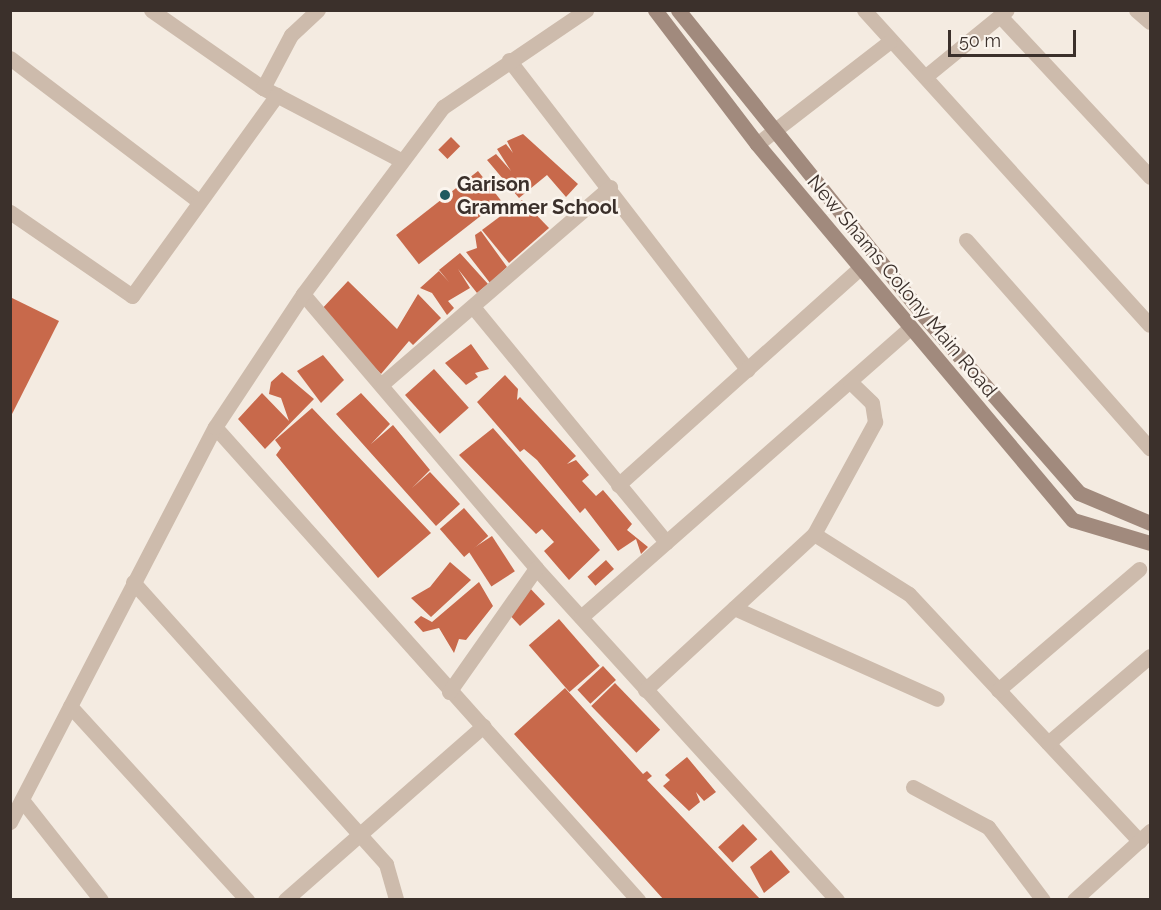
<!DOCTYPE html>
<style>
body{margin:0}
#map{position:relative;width:1161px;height:910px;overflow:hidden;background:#f4ebe1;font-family:Raleway,sans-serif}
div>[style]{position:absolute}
.building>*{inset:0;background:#c8694b;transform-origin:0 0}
.minor>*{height:15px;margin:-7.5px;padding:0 7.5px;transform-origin:7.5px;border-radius:7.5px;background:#cdbbac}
.secondary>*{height:15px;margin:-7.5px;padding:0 7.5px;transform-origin:7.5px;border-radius:7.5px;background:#a18a7d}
.dots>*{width:16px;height:16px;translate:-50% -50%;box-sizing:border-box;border:3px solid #fbf5ee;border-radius:50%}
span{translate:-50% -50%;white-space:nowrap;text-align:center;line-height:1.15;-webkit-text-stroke:5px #fbf5ee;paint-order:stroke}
.poi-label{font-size:20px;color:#3b302b;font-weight:700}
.left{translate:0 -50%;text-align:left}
.street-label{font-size:20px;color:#3b302b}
.frame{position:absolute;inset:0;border:12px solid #3b302b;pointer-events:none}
.scale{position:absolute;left:948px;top:30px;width:128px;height:27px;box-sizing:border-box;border:3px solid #3b302b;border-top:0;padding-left:8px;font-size:18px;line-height:21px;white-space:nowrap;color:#3b302b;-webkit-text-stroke:4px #fbf5ee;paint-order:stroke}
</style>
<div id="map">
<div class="building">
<div style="clip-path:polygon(523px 134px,578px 184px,566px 197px,547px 175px,519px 198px,487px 160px,496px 154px,511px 171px,497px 149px,506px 144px,513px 153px,507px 141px)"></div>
<div style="left:451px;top:137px;width:13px;height:18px;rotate:45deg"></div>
<div style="left:478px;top:171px;width:37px;height:104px;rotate:52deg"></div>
<div style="clip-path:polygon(522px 200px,549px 228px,509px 263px,482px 230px)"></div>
<div style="clip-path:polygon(481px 231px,507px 267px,490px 283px,466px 252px,477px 248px,475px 235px)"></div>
<div style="clip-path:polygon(460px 253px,488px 284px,477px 293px,458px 269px,470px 288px,448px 301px,454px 308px,447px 315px,432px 293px,420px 288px,439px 271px,449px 282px,439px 270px)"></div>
<div style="clip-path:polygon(348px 281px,397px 329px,418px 294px,441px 318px,413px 345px,409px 341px,381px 374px,319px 312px)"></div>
<div style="clip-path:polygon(10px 297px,59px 321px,10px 418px)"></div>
<div style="clip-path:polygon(471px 344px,489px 369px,475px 373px,478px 377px,466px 385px,445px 363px)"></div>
<div style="clip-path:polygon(323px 355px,344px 380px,321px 403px,297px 371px)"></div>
<div style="left:434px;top:369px;width:52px;height:39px;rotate:48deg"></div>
<div style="clip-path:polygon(282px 372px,314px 399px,265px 449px,238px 419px,262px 393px,289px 421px,281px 398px,269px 394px,271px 382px)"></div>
<div style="clip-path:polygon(505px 375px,518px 389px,517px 400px,520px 397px,576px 456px,567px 464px,576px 460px,589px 475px,582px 481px,596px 496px,603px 490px,632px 524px,627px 530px,648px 547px,641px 554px,636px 539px,618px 551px,585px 508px,580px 513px,537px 460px,524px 449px,520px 452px,477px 402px)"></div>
<div style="clip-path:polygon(361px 393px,390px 424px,371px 444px,393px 425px,430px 470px,412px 488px,430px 472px,460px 504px,436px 526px,336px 414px)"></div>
<div style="clip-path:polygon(312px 408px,431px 533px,378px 578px,276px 455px,281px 448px,275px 440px)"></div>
<div style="clip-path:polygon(493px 428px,600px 550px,569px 580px,544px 551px,554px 542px,542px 529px,536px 534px,459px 455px)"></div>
<div style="left:464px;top:508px;width:37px;height:32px;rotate:49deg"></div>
<div style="left:492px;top:536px;width:42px;height:28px;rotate:57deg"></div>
<div style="left:606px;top:560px;width:12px;height:25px;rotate:48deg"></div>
<div style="clip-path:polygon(450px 562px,471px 580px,431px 617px,411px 598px,430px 587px)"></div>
<div style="clip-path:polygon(479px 582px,493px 606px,466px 640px,459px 639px,454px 653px,439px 628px,423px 632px,414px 622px,421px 616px,432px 622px)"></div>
<div style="clip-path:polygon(527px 585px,545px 604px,520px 626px,506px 611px)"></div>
<div style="left:559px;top:619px;width:62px;height:40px;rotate:49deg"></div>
<div style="left:603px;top:666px;width:19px;height:35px;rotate:47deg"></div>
<div style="left:615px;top:683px;width:65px;height:33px;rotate:46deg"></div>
<div style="clip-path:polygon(565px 688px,643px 774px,647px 771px,652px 776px,647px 780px,761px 900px,664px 900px,514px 734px)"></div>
<div style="clip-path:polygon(687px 757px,716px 792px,704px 801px,696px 792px,700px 802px,689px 811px,663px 786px,670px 780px,665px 775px)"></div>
<div style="left:743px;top:824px;width:21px;height:34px;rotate:47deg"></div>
<div style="clip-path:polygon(771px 850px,790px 872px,764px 893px,750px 867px)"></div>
</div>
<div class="minor">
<div style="left:151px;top:10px;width:136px;rotate:34.9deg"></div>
<div style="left:263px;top:88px;width:156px;rotate:27.6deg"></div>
<div style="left:864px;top:10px;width:425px;rotate:47.8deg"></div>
<div style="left:1136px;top:10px;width:18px;rotate:41deg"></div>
<div style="left:1000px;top:16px;width:220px;rotate:47deg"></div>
<div style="left:10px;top:58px;width:235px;rotate:37.2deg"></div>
<div style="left:509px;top:60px;width:391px;rotate:52.4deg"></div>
<div style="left:926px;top:76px;width:104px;rotate:-39.2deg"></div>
<div style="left:263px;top:88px;width:60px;rotate:-62.2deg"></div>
<div style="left:291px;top:35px;width:37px;rotate:-43deg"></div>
<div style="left:757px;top:144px;width:167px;rotate:-37.7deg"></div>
<div style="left:10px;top:212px;width:148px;rotate:34.5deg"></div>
<div style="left:132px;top:296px;width:248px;rotate:-54.2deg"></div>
<div style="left:966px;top:240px;width:278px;rotate:48.6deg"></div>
<div style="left:303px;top:294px;width:360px;rotate:49.6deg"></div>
<div style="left:536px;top:568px;width:448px;rotate:47.8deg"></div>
<div style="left:474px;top:308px;width:303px;rotate:50.6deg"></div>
<div style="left:383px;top:383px;width:300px;rotate:-40.8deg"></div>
<div style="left:215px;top:427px;width:635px;rotate:48.19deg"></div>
<div style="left:618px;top:485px;width:324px;rotate:-41.9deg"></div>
<div style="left:814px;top:534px;width:112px;rotate:32.3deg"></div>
<div style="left:909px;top:594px;width:338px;rotate:47deg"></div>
<div style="left:133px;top:582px;width:379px;rotate:48.1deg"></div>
<div style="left:386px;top:864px;width:37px;rotate:74deg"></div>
<div style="left:734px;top:608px;width:222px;rotate:24.1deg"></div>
<div style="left:581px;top:617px;width:438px;rotate:-41.3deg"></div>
<div style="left:645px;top:690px;width:230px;rotate:-42.7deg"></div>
<div style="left:814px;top:534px;width:128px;rotate:-61.4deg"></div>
<div style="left:875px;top:422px;width:19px;rotate:-99deg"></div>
<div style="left:872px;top:403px;width:30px;rotate:-136deg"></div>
<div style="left:998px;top:690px;width:186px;rotate:-40.6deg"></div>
<div style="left:449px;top:692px;width:151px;rotate:-54.9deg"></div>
<div style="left:70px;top:706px;width:263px;rotate:47.6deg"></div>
<div style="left:1048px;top:743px;width:134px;rotate:-40.5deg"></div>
<div style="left:913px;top:787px;width:85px;rotate:28.1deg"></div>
<div style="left:988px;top:827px;width:91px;rotate:53deg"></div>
<div style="left:22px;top:800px;width:127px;rotate:51.7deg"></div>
<div style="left:10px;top:822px;width:445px;rotate:-62.6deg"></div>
<div style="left:215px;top:427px;width:159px;rotate:-56.5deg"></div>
<div style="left:303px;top:294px;width:234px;rotate:-53.2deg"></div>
<div style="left:443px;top:107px;width:173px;rotate:-34.1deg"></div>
<div style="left:285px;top:900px;width:264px;rotate:-41.3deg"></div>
<div style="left:1074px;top:900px;width:103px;rotate:-42.2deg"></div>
</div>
<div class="secondary">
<div style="left:655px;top:10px;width:168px;rotate:52.7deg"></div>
<div style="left:757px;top:144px;width:491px;rotate:50deg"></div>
<div style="left:1073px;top:520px;width:80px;rotate:16.6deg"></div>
<div style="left:678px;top:10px;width:394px;rotate:51.2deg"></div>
<div style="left:925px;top:317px;width:234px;rotate:48.8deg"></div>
<div style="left:1079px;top:493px;width:77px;rotate:22.9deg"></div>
</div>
<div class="dots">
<div style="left:445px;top:195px;background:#1f5a5e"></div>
</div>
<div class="poi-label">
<span class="left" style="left:457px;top:196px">Garison<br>Grammer School</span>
</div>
<div class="street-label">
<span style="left:902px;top:286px;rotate:50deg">New Shams Colony Main Road</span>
</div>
<div class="frame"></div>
<div class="scale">50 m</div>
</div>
